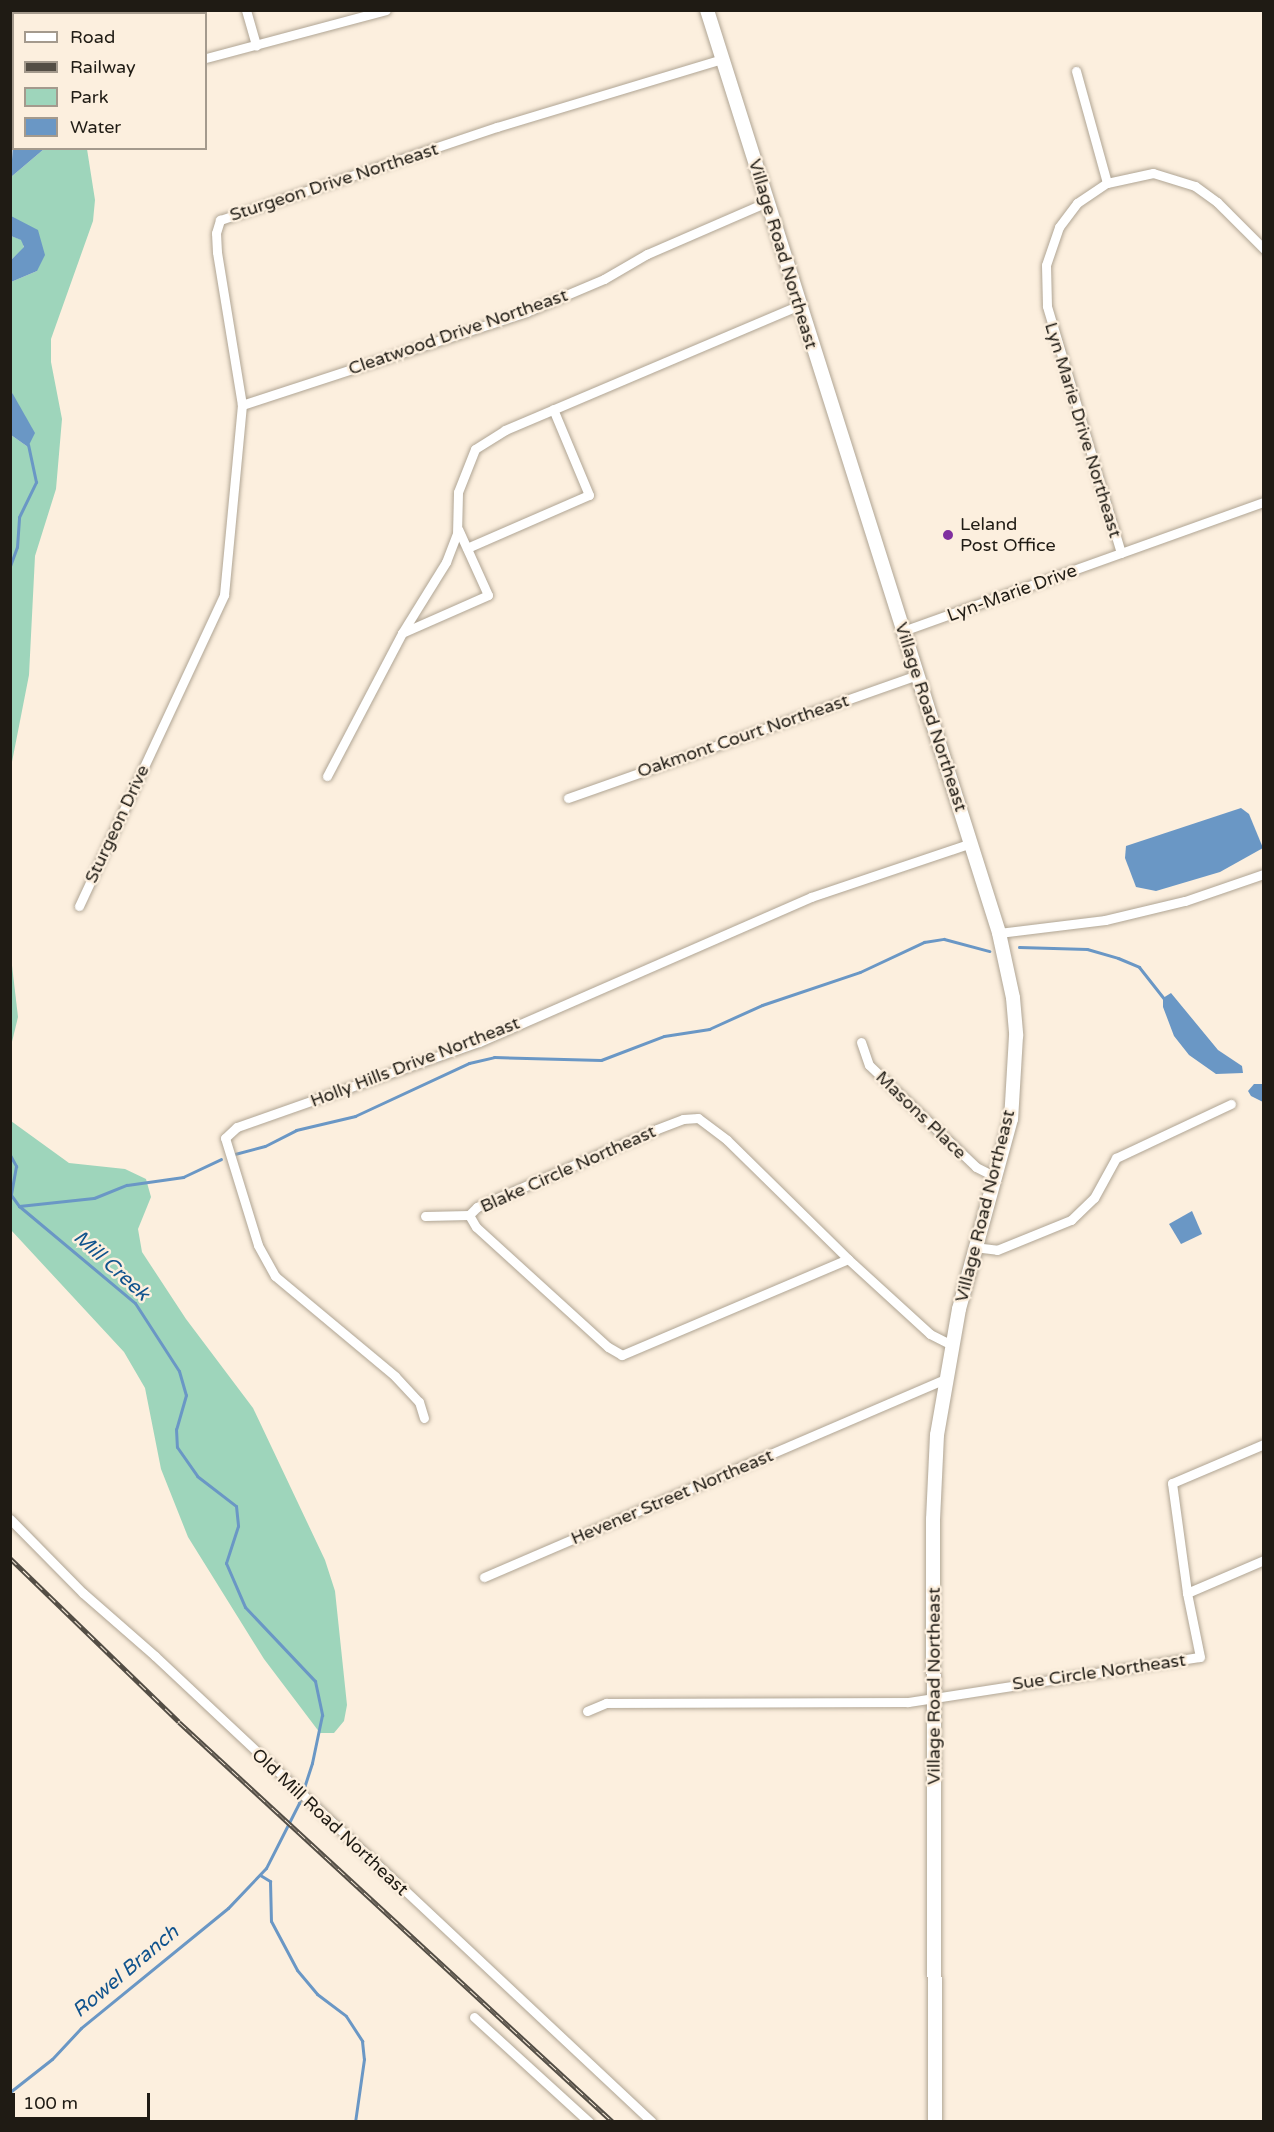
<!DOCTYPE html>
<style>
body{margin:0}
#map{position:relative;width:1274px;height:2132px;overflow:hidden;background:#fcefde;font-family:"Varela Round",sans-serif}
div>[style]{position:absolute}
.green>*{inset:0;background:#9ed5bb}
.water>*{inset:0;background:#6a97c5}
.stream>*{height:3px;margin:-1.5px;padding:0 1.5px;transform-origin:1.5px;border-radius:1.5px;background:#6a97c5}
.roads{filter:drop-shadow(0 0 2px #b0a594) drop-shadow(0 0 2px #b0a594)}
.minor>*{height:9px;margin:-4.5px;padding:0 4.5px;transform-origin:4.5px;border-radius:4.5px;background:#fff}
.secondary>*{height:14px;margin:-7px;padding:0 7px;transform-origin:7px;border-radius:7px;background:#fff}
.rail>*{height:5px;margin-top:-2.5px;transform-origin:0;background:repeating-linear-gradient(90deg,#fcefde 0 9px,#544e45 0 18px);box-sizing:border-box;border-block:2px solid #544e45}
.dots>*{width:16px;height:16px;translate:-50% -50%;box-sizing:border-box;border:3px solid #fcefde;border-radius:50%}
span{translate:-50% -50%;white-space:nowrap;text-align:center;line-height:1.15;-webkit-text-stroke:5px #fcefde;paint-order:stroke}
.street-label{font-size:18px;color:#1f1b14}
.poi-label{font-size:18px;color:#1f1b14}
.left{translate:0 -50%;text-align:left}
.water-label{font-size:20px;color:#10538d;font-style:italic}
.frame{position:absolute;inset:0;border:12px solid #1f1b14;pointer-events:none}
.legend{position:absolute;left:12px;top:12px;width:195px;height:138px;box-sizing:border-box;background:#fcefde;border:2px solid #a49a8d;margin:0;padding:8px 10px;list-style:none;font-size:18px;color:#1f1b14}
.legend li{display:flex;align-items:center;gap:12px;height:30px}
.legend b{width:30px;border:2px solid #a49a8d}
.scale{position:absolute;left:12px;top:2093px;width:138px;height:27px;box-sizing:border-box;border:3px solid #1f1b14;border-top:0;padding-left:8px;font-size:18px;line-height:21px;white-space:nowrap;color:#1f1b14;-webkit-text-stroke:4px #fcefde;paint-order:stroke}
</style>
<div id="map">
<div class="green">
<div style="clip-path:polygon(10px 11px,43px 13px,14px 14px,13px 83px)"></div>
<div style="clip-path:polygon(44px 149px,87px 149px,95px 200px,93px 221px,51px 339px,51px 362px,62px 419px,56px 489px,35px 556px,29px 675px,11px 767px,11px 435px,28px 447px,11px 389px,11px 282px,37px 271px,11px 216px,11px 177px)"></div>
<div style="clip-path:polygon(11px 236px,22px 240px,24px 248px,11px 260px)"></div>
<div style="clip-path:polygon(11px 957px,18px 1017px,11px 1046px,10px 1046px)"></div>
<div style="clip-path:polygon(11px 1121px,69px 1163px,125px 1169px,146px 1179px,151px 1197px,138px 1229px,142px 1252px,186px 1319px,253px 1408px,325px 1560px,335px 1591px,347px 1705px,344px 1721px,334px 1733px,320px 1733px,264px 1659px,188px 1537px,161px 1469px,145px 1388px,124px 1352px,11px 1230px)"></div>
</div>
<div class="water">
<div style="clip-path:polygon(13px 142px,14px 148px,44px 149px,11px 177px)"></div>
<div style="clip-path:polygon(11px 216px,38px 230px,45px 255px,37px 271px,11px 282px,11px 260px,24px 247px,21px 240px,11px 236px)"></div>
<div style="clip-path:polygon(10px 389px,35px 433px,28px 447px,11px 435px)"></div>
<div style="clip-path:polygon(1241px 808px,1249px 814px,1263px 848px,1220px 872px,1156px 891px,1136px 887px,1125px 858px,1126px 846px)"></div>
<div style="clip-path:polygon(1171px 993px,1218px 1050px,1242px 1066px,1243px 1073px,1216px 1074px,1189px 1055px,1174px 1036px,1163px 1007px,1163px 998px)"></div>
<div style="clip-path:polygon(1254px 1084px,1263px 1084px,1263px 1102px,1251px 1096px,1248px 1091px)"></div>
<div style="clip-path:polygon(1192px 1211px,1202px 1234px,1181px 1244px,1169px 1224px)"></div>
</div>
<div class="stream">
<div style="left:10px;top:566px;width:20px;rotate:-70deg"></div>
<div style="left:17px;top:547px;width:30px;rotate:-86deg"></div>
<div style="left:19px;top:517px;width:39px;rotate:-64deg"></div>
<div style="left:36px;top:482px;width:38px;rotate:-102deg"></div>
<div style="left:1019px;top:947px;width:68px;rotate:1.7deg"></div>
<div style="left:1087px;top:949px;width:32px;rotate:16deg"></div>
<div style="left:1118px;top:958px;width:23px;rotate:23deg"></div>
<div style="left:1139px;top:967px;width:42px;rotate:51.8deg"></div>
<div style="left:10px;top:1155px;width:13px;rotate:61deg"></div>
<div style="left:16px;top:1166px;width:29px;rotate:100deg"></div>
<div style="left:11px;top:1195px;width:14px;rotate:54deg"></div>
<div style="left:19px;top:1206px;width:151px;rotate:39.9deg"></div>
<div style="left:135px;top:1303px;width:81px;rotate:57.1deg"></div>
<div style="left:179px;top:1371px;width:25px;rotate:74deg"></div>
<div style="left:186px;top:1395px;width:35px;rotate:106deg"></div>
<div style="left:176px;top:1429px;width:18px;rotate:87deg"></div>
<div style="left:177px;top:1447px;width:35px;rotate:55deg"></div>
<div style="left:197px;top:1476px;width:49px;rotate:37.6deg"></div>
<div style="left:236px;top:1506px;width:20px;rotate:84deg"></div>
<div style="left:238px;top:1526px;width:39px;rotate:108deg"></div>
<div style="left:226px;top:1563px;width:48px;rotate:66.6deg"></div>
<div style="left:245px;top:1607px;width:102px;rotate:46.6deg"></div>
<div style="left:315px;top:1681px;width:35px;rotate:78deg"></div>
<div style="left:322px;top:1715px;width:49px;rotate:101.8deg"></div>
<div style="left:312px;top:1763px;width:42px;rotate:108deg"></div>
<div style="left:299px;top:1803px;width:73px;rotate:116.9deg"></div>
<div style="left:266px;top:1868px;width:55px;rotate:133.5deg"></div>
<div style="left:228px;top:1908px;width:190px;rotate:140.8deg"></div>
<div style="left:81px;top:2028px;width:42px;rotate:133.1deg"></div>
<div style="left:52px;top:2059px;width:53px;rotate:141.8deg"></div>
<div style="left:231px;top:1155px;width:35px;rotate:-15deg"></div>
<div style="left:265px;top:1146px;width:35px;rotate:-27deg"></div>
<div style="left:296px;top:1130px;width:61px;rotate:-13.3deg"></div>
<div style="left:355px;top:1116px;width:126px;rotate:-24.9deg"></div>
<div style="left:469px;top:1063px;width:26px;rotate:-13deg"></div>
<div style="left:494px;top:1057px;width:107px;rotate:1.6deg"></div>
<div style="left:601px;top:1060px;width:67px;rotate:-20.9deg"></div>
<div style="left:664px;top:1036px;width:46px;rotate:-8.8deg"></div>
<div style="left:709px;top:1029px;width:58px;rotate:-24.4deg"></div>
<div style="left:762px;top:1005px;width:103px;rotate:-18.6deg"></div>
<div style="left:860px;top:972px;width:71px;rotate:-25.1deg"></div>
<div style="left:924px;top:942px;width:20px;rotate:-9deg"></div>
<div style="left:944px;top:939px;width:47px;rotate:14.9deg"></div>
<div style="left:19px;top:1206px;width:75px;rotate:-6.1deg"></div>
<div style="left:94px;top:1198px;width:35px;rotate:-22deg"></div>
<div style="left:127px;top:1185px;width:57px;rotate:-8.1deg"></div>
<div style="left:183px;top:1177px;width:42px;rotate:-25.3deg"></div>
<div style="left:260px;top:1875px;width:12px;rotate:31deg"></div>
<div style="left:270px;top:1881px;width:40px;rotate:88.6deg"></div>
<div style="left:271px;top:1921px;width:55px;rotate:62deg"></div>
<div style="left:297px;top:1970px;width:31px;rotate:50deg"></div>
<div style="left:317px;top:1994px;width:36px;rotate:37deg"></div>
<div style="left:346px;top:2016px;width:30px;rotate:57deg"></div>
<div style="left:362px;top:2041px;width:18px;rotate:84deg"></div>
<div style="left:364px;top:2059px;width:64px;rotate:98.1deg"></div>
</div>
<div class="roads">
<div class="minor">
<div style="left:107px;top:10px;width:4px;rotate:63deg"></div>
<div style="left:246px;top:10px;width:37px;rotate:74deg"></div>
<div style="left:206px;top:58px;width:186px;rotate:-14.9deg"></div>
<div style="left:1076px;top:71px;width:116px;rotate:74.5deg"></div>
<div style="left:242px;top:405px;width:299px;rotate:-18.1deg"></div>
<div style="left:526px;top:312px;width:85px;rotate:-22.9deg"></div>
<div style="left:604px;top:279px;width:50px;rotate:-30.2deg"></div>
<div style="left:647px;top:254px;width:131px;rotate:-23.4deg"></div>
<div style="left:467px;top:548px;width:133px;rotate:-23.5deg"></div>
<div style="left:589px;top:495px;width:93px;rotate:-112.7deg"></div>
<div style="left:1121px;top:553px;width:258px;rotate:-106.7deg"></div>
<div style="left:1047px;top:306px;width:41px;rotate:-91.4deg"></div>
<div style="left:1046px;top:265px;width:40px;rotate:-71.1deg"></div>
<div style="left:1059px;top:227px;width:30px;rotate:-53deg"></div>
<div style="left:1077px;top:203px;width:36px;rotate:-34deg"></div>
<div style="left:1107px;top:183px;width:47px;rotate:-12.3deg"></div>
<div style="left:1153px;top:173px;width:44px;rotate:17.2deg"></div>
<div style="left:1195px;top:186px;width:27px;rotate:36deg"></div>
<div style="left:1217px;top:202px;width:66px;rotate:45deg"></div>
<div style="left:903px;top:631px;width:383px;rotate:-19.7deg"></div>
<div style="left:402px;top:633px;width:94px;rotate:-23.8deg"></div>
<div style="left:488px;top:595px;width:72px;rotate:-114.4deg"></div>
<div style="left:327px;top:776px;width:161px;rotate:-62.3deg"></div>
<div style="left:402px;top:633px;width:84px;rotate:-58.2deg"></div>
<div style="left:446px;top:562px;width:30px;rotate:-69deg"></div>
<div style="left:457px;top:534px;width:42px;rotate:-88.6deg"></div>
<div style="left:458px;top:492px;width:46px;rotate:-68.4deg"></div>
<div style="left:475px;top:449px;width:36px;rotate:-32deg"></div>
<div style="left:505px;top:430px;width:319px;rotate:-23deg"></div>
<div style="left:568px;top:798px;width:371px;rotate:-19.4deg"></div>
<div style="left:79px;top:906px;width:343px;rotate:-65deg"></div>
<div style="left:224px;top:595px;width:191px;rotate:-84.6deg"></div>
<div style="left:242px;top:405px;width:155px;rotate:-99.3deg"></div>
<div style="left:217px;top:252px;width:19px;rotate:-93deg"></div>
<div style="left:216px;top:233px;width:14px;rotate:-73deg"></div>
<div style="left:220px;top:220px;width:292px;rotate:-18.6deg"></div>
<div style="left:497px;top:127px;width:235px;rotate:-16.8deg"></div>
<div style="left:999px;top:933px;width:107px;rotate:-7deg"></div>
<div style="left:1105px;top:920px;width:82px;rotate:-13.4deg"></div>
<div style="left:1185px;top:901px;width:83px;rotate:-18.9deg"></div>
<div style="left:861px;top:1042px;width:24px;rotate:71deg"></div>
<div style="left:869px;top:1065px;width:148px;rotate:43.6deg"></div>
<div style="left:976px;top:1167px;width:20px;rotate:27deg"></div>
<div style="left:698px;top:1118px;width:36px;rotate:37deg"></div>
<div style="left:727px;top:1140px;width:170px;rotate:44.5deg"></div>
<div style="left:848px;top:1259px;width:246px;rotate:157deg"></div>
<div style="left:622px;top:1355px;width:16px;rotate:-150deg"></div>
<div style="left:608px;top:1347px;width:178px;rotate:-137.7deg"></div>
<div style="left:476px;top:1227px;width:14px;rotate:-120deg"></div>
<div style="left:469px;top:1215px;width:11px;rotate:-45deg"></div>
<div style="left:477px;top:1207px;width:196px;rotate:-23.4deg"></div>
<div style="left:657px;top:1129px;width:28px;rotate:-21deg"></div>
<div style="left:683px;top:1119px;width:15px;rotate:-4deg"></div>
<div style="left:425px;top:1216px;width:44px;rotate:-1.3deg"></div>
<div style="left:974px;top:1247px;width:23px;rotate:7deg"></div>
<div style="left:997px;top:1250px;width:80px;rotate:-22.1deg"></div>
<div style="left:1071px;top:1220px;width:32px;rotate:-44deg"></div>
<div style="left:1094px;top:1198px;width:46px;rotate:-61.2deg"></div>
<div style="left:1116px;top:1158px;width:127px;rotate:-25.2deg"></div>
<div style="left:848px;top:1259px;width:111px;rotate:42.4deg"></div>
<div style="left:930px;top:1334px;width:25px;rotate:27deg"></div>
<div style="left:424px;top:1418px;width:17px;rotate:-107deg"></div>
<div style="left:419px;top:1402px;width:35px;rotate:-133deg"></div>
<div style="left:395px;top:1376px;width:156px;rotate:-140.2deg"></div>
<div style="left:275px;top:1276px;width:35px;rotate:-119deg"></div>
<div style="left:258px;top:1245px;width:112px;rotate:-107.1deg"></div>
<div style="left:225px;top:1138px;width:16px;rotate:-43deg"></div>
<div style="left:237px;top:1127px;width:256px;rotate:-19.4deg"></div>
<div style="left:479px;top:1042px;width:362px;rotate:-23.6deg"></div>
<div style="left:811px;top:897px;width:169px;rotate:-18.6deg"></div>
<div style="left:1264px;top:1444px;width:100px;rotate:157deg"></div>
<div style="left:1172px;top:1483px;width:111px;rotate:82.2deg"></div>
<div style="left:1187px;top:1593px;width:84px;rotate:-23.2deg"></div>
<div style="left:10px;top:1519px;width:104px;rotate:45.4deg"></div>
<div style="left:83px;top:1593px;width:96px;rotate:41.2deg"></div>
<div style="left:155px;top:1656px;width:681px;rotate:43.16deg"></div>
<div style="left:484px;top:1577px;width:502px;rotate:-23.24deg"></div>
<div style="left:587px;top:1711px;width:21px;rotate:-23deg"></div>
<div style="left:606px;top:1703px;width:302px;rotate:-0.2deg"></div>
<div style="left:908px;top:1702px;width:295px;rotate:-8.8deg"></div>
<div style="left:1200px;top:1657px;width:65px;rotate:-101.5deg"></div>
<div style="left:474px;top:2017px;width:156px;rotate:42.4deg"></div>
</div>
<div class="secondary">
<div style="left:707px;top:10px;width:968px;rotate:72.44deg"></div>
<div style="left:999px;top:933px;width:66px;rotate:77.8deg"></div>
<div style="left:1013px;top:998px;width:38px;rotate:85deg"></div>
<div style="left:1016px;top:1036px;width:83px;rotate:93.4deg"></div>
<div style="left:1011px;top:1119px;width:197px;rotate:105.3deg"></div>
<div style="left:959px;top:1309px;width:128px;rotate:99.9deg"></div>
<div style="left:937px;top:1435px;width:84px;rotate:92.7deg"></div>
<div style="left:933px;top:1519px;width:603px;rotate:89.81deg"></div>
</div>
</div>
<div class="rail">
<div style="left:10px;top:1558px;width:235px;rotate:44.1deg"></div>
<div style="left:179px;top:1722px;width:590px;rotate:42.67deg"></div>
</div>
<div class="dots">
<div style="left:948px;top:535px;background:#802f9f"></div>
</div>
<div class="street-label">
<span style="left:334px;top:182px;rotate:-18deg">Sturgeon Drive Northeast</span>
<span style="left:783px;top:254px;rotate:73deg">Village Road Northeast</span>
<span style="left:458px;top:332px;rotate:-19deg">Cleatwood Drive Northeast</span>
<span style="left:1083px;top:430px;rotate:73deg">Lyn Marie Drive Northeast</span>
<span style="left:1012px;top:593px;rotate:-20deg">Lyn-Marie Drive</span>
<span style="left:931px;top:717px;rotate:72deg">Village Road Northeast</span>
<span style="left:743px;top:736px;rotate:-19deg">Oakmont Court Northeast</span>
<span style="left:117px;top:824px;rotate:-65deg">Sturgeon Drive</span>
<span style="left:415px;top:1062px;rotate:-21deg">Holly Hills Drive Northeast</span>
<span style="left:921px;top:1115px;rotate:44deg">Masons Place</span>
<span style="left:568px;top:1169px;rotate:-24deg">Blake Circle Northeast</span>
<span style="left:985px;top:1206px;rotate:-76deg">Village Road Northeast</span>
<span style="left:672px;top:1497px;rotate:-23deg">Hevener Street Northeast</span>
<span style="left:1099px;top:1672px;rotate:-8deg">Sue Circle Northeast</span>
<span style="left:934px;top:1686px;rotate:-90deg">Village Road Northeast</span>
<span style="left:330px;top:1822px;rotate:43deg">Old Mill Road Northeast</span>
</div>
<div class="poi-label">
<span class="left" style="left:960px;top:535px">Leland<br>Post Office</span>
</div>
<div class="water-label">
<span style="left:111px;top:1266px;rotate:42deg">Mill Creek</span>
<span style="left:126px;top:1972px;rotate:-40deg">Rowel Branch</span>
</div>
<div class="frame"></div>
<ul class="legend">
<li><b style="height:8px;background:#fff"></b>Road</li>
<li><b style="height:8px;background:#544e45"></b>Railway</li>
<li><b style="height:16px;background:#9ed5bb"></b>Park</li>
<li><b style="height:16px;background:#6a97c5"></b>Water</li>
</ul>
<div class="scale">100 m</div>
</div>
